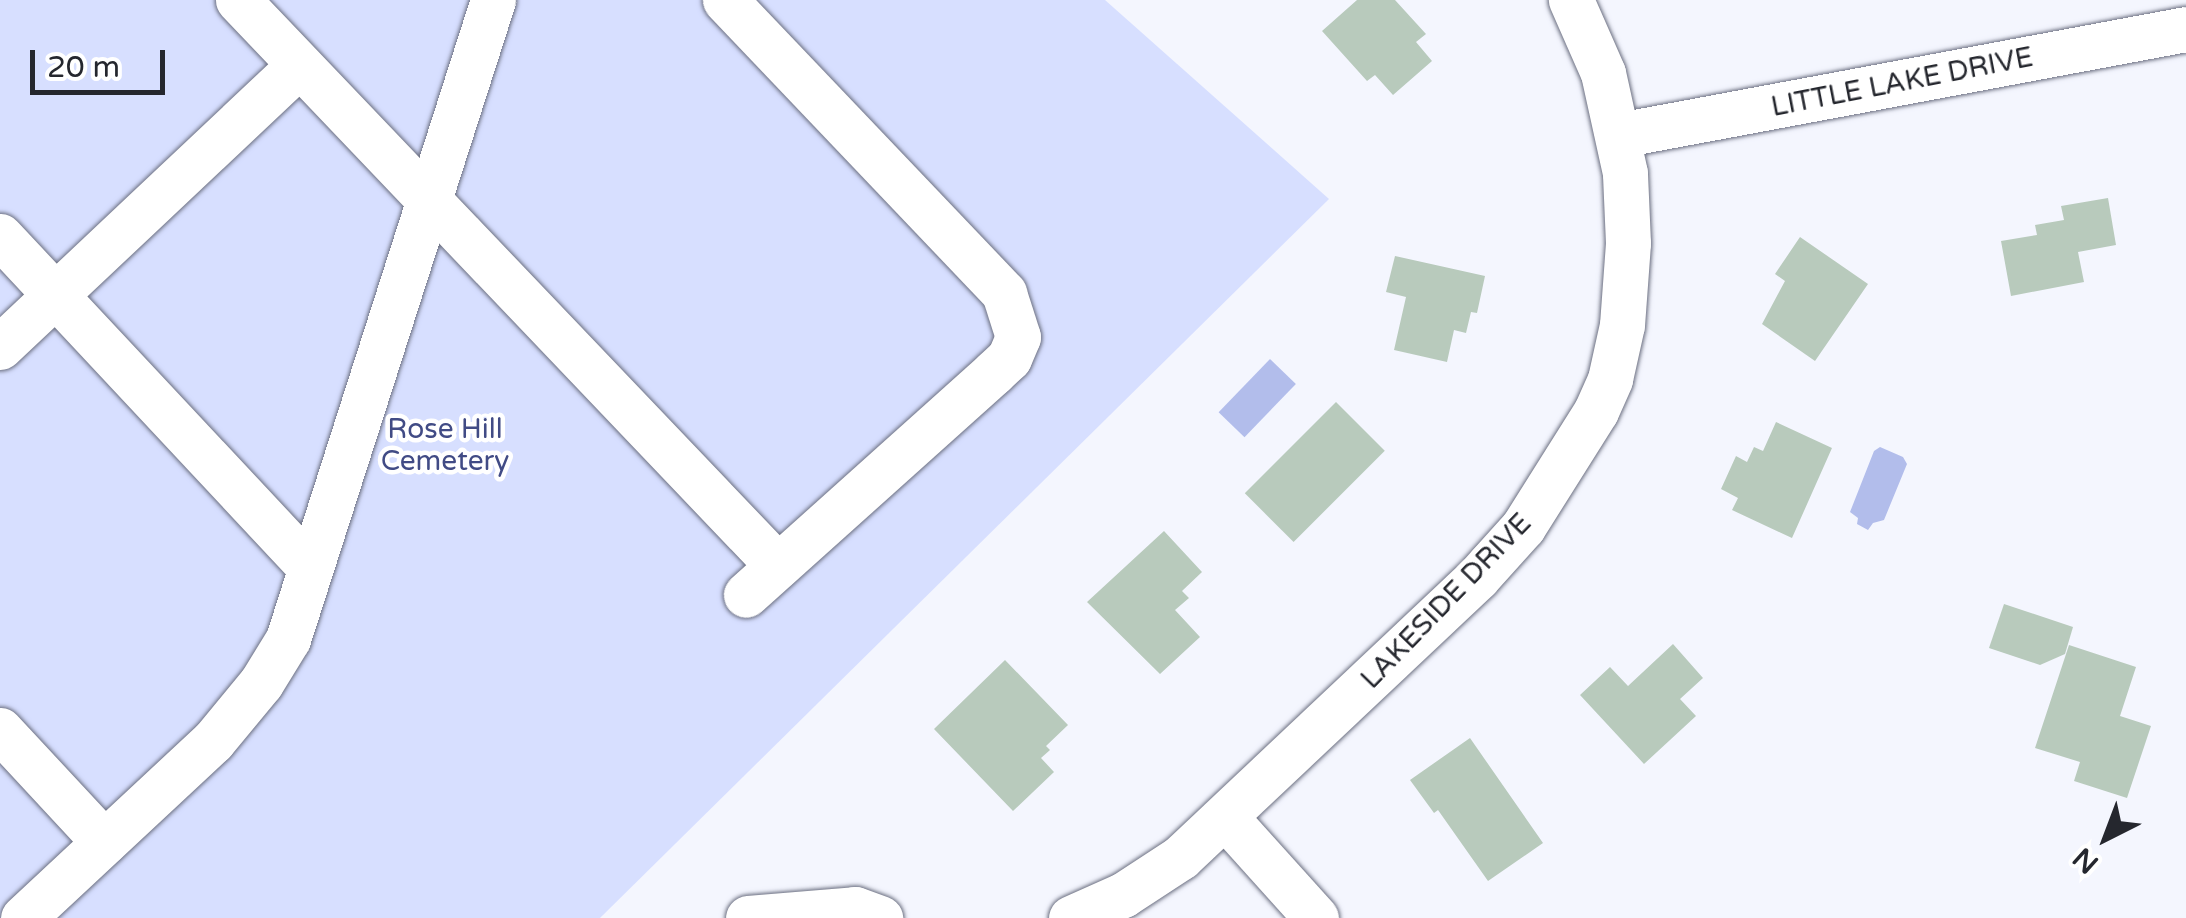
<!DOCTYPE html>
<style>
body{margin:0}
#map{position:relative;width:2186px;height:918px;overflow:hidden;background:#f4f6fe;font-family:"Varela Round",sans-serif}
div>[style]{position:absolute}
.green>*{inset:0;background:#d7dfff}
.water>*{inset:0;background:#b2bdeb;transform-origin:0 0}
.building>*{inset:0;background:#b8cabc;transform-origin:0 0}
.roads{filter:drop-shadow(0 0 2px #6b6f81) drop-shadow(0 0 2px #6b6f81)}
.minor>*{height:45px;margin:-22.5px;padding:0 22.5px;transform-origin:22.5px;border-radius:22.5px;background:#fff}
span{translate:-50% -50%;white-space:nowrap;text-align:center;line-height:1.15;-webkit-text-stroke:9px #fff;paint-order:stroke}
.street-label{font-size:28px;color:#25272e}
.park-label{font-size:28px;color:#414b85}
.north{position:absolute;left:2056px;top:788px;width:100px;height:100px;-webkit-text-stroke:8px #fff;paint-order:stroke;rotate:222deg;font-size:28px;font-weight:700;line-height:40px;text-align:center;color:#25272e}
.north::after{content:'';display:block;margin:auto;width:35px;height:45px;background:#25272e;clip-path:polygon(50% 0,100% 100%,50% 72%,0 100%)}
.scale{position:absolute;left:30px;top:50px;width:135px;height:45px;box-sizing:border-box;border:5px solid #25272e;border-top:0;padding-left:12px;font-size:30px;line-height:35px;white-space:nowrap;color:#25272e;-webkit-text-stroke:8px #fff;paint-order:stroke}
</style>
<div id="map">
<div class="green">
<div style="clip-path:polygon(0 0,1105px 0,1329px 199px,600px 918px,0 918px)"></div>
</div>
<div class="water">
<div style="left:1270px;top:359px;width:36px;height:74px;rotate:44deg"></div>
<div style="clip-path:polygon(1880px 447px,1903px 457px,1907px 464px,1884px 520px,1873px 523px,1868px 530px,1857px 524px,1858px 518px,1850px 512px,1874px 451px)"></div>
</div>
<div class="building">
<div style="clip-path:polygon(1357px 0,1395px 0,1426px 34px,1416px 42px,1432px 61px,1393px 95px,1375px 75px,1367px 81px,1322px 31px)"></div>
<div style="clip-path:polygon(2108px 198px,2116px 245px,2078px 252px,2084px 282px,2011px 296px,2001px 241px,2037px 235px,2035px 225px,2064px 220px,2061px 206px)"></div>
<div style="clip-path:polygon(1800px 237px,1868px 284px,1815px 361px,1762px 324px,1785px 281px,1775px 274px)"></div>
<div style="clip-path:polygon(1395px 256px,1485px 276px,1477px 313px,1471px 312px,1466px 333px,1454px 330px,1447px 362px,1394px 350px,1406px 297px,1386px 292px)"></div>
<div style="left:1336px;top:402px;width:69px;height:129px;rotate:45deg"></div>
<div style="clip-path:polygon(1776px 422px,1832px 448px,1792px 538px,1732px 510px,1738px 498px,1721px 489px,1736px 456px,1747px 462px,1754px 447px,1763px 451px)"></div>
<div style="clip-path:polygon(1164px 531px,1202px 572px,1182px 591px,1189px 598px,1175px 610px,1200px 637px,1160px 674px,1087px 602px)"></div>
<div style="clip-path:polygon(2004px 604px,2073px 627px,2065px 654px,2040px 665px,1989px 648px)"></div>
<div style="clip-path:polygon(1673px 644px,1703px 678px,1680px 699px,1696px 716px,1644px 764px,1580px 695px,1610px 667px,1628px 686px)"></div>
<div style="clip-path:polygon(2069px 645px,2136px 667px,2120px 716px,2151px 726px,2127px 798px,2074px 781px,2080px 762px,2035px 748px)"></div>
<div style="clip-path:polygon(1005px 660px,1068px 725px,1046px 746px,1050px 750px,1041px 758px,1054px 772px,1013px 811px,934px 729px)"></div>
<div style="clip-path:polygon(1470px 738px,1543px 843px,1488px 881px,1438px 810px,1434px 813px,1410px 780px)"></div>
</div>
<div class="roads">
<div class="minor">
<div style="left:238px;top:0;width:782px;rotate:46.35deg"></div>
<div style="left:725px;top:0;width:405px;rotate:46.4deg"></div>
<div style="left:1004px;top:293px;width:46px;rotate:72.3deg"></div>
<div style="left:1018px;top:337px;width:23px;rotate:113deg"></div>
<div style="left:1009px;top:358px;width:22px;rotate:137deg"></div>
<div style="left:993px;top:373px;width:332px;rotate:138.1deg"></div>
<div style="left:1619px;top:135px;width:577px;rotate:-10.59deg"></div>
<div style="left:0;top:236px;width:453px;rotate:46.9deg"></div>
<div style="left:0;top:347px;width:411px;rotate:-43.3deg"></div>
<div style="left:0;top:730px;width:153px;rotate:47.1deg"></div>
<div style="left:1227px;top:819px;width:133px;rotate:48deg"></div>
<div style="left:23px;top:918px;width:260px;rotate:-43deg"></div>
<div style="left:213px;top:741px;width:75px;rotate:-50.4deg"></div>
<div style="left:261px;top:683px;width:52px;rotate:-58.5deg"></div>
<div style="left:288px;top:639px;width:671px;rotate:-72.21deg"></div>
<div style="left:748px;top:918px;width:107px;rotate:-4.8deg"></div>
<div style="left:855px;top:909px;width:27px;rotate:20deg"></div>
<div style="left:1071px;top:918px;width:57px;rotate:-23.9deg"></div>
<div style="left:1123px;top:895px;width:69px;rotate:-33.2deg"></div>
<div style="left:1181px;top:857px;width:407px;rotate:-43.3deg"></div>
<div style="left:1477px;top:578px;width:69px;rotate:-48deg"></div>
<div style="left:1523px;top:527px;width:137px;rotate:-57.8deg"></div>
<div style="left:1596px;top:411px;width:35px;rotate:-66deg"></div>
<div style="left:1610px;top:379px;width:55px;rotate:-77.5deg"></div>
<div style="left:1622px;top:325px;width:82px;rotate:-85.8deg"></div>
<div style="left:1628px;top:243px;width:70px;rotate:-92.5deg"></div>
<div style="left:1625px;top:173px;width:102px;rotate:-102.4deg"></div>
<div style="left:1603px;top:73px;width:80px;rotate:-113.7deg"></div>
</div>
</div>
<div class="street-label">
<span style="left:1902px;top:82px;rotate:-11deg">LITTLE LAKE DRIVE</span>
<span style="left:1446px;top:601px;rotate:-46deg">LAKESIDE DRIVE</span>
</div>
<div class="park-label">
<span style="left:445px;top:445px">Rose Hill<br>Cemetery</span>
</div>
<div class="north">N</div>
<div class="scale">20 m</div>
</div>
